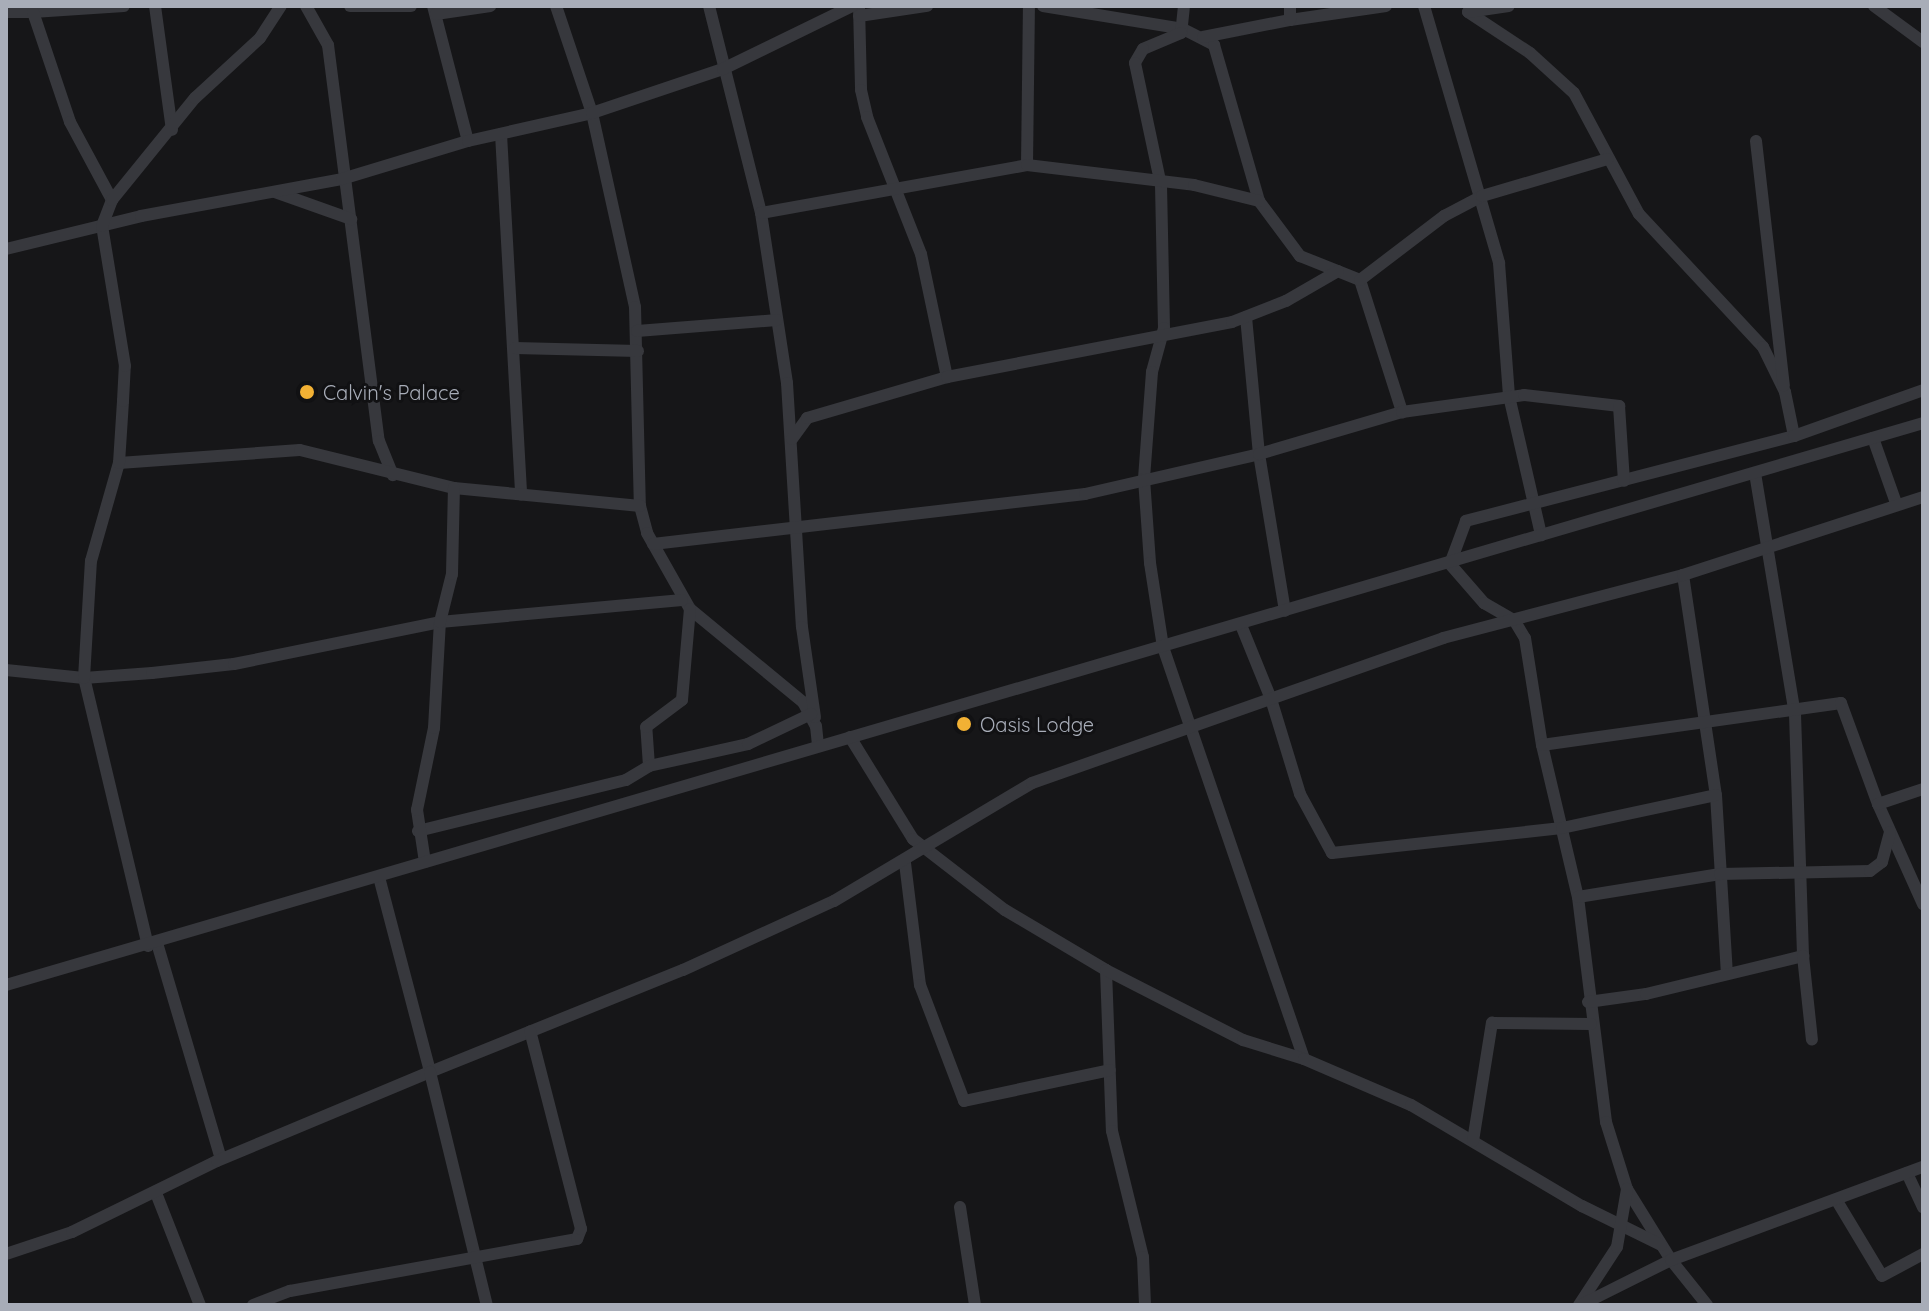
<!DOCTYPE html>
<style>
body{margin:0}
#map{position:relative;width:1929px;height:1311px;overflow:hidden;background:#161618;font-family:Quicksand,sans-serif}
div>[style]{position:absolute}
.street>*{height:12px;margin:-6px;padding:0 6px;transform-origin:6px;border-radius:6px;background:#37383d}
.dots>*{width:22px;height:22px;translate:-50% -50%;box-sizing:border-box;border:4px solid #111113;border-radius:50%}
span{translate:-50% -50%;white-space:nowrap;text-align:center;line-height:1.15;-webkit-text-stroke:6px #111113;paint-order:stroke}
.poi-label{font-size:20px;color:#a8adb8}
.left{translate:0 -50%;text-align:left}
.frame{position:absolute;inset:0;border:8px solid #a8adb8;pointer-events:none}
</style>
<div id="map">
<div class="street">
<div style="left:31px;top:6px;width:6px;rotate:72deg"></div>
<div style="left:33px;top:12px;width:91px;rotate:-3.8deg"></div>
<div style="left:155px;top:6px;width:125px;rotate:82.2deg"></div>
<div style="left:306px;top:6px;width:45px;rotate:60.6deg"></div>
<div style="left:328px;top:45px;width:399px;rotate:82.7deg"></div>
<div style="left:379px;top:441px;width:37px;rotate:68deg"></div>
<div style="left:350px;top:6px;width:61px"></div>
<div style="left:433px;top:6px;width:139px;rotate:75.5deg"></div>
<div style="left:556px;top:6px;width:113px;rotate:71.4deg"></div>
<div style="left:592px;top:113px;width:199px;rotate:77.5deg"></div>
<div style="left:635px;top:307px;width:199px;rotate:88.6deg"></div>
<div style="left:640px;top:506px;width:28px;rotate:75deg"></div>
<div style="left:647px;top:533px;width:87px;rotate:60.5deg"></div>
<div style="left:690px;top:609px;width:146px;rotate:39.5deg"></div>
<div style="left:803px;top:702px;width:27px;rotate:62deg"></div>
<div style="left:816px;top:726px;width:20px;rotate:84deg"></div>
<div style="left:709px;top:6px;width:213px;rotate:75.9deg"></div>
<div style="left:761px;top:213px;width:172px;rotate:81.3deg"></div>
<div style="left:787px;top:383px;width:244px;rotate:86.5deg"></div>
<div style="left:802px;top:627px;width:91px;rotate:81.8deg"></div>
<div style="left:859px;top:6px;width:84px;rotate:88.6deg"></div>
<div style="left:861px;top:90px;width:28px;rotate:77deg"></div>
<div style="left:867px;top:117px;width:147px;rotate:68.5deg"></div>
<div style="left:921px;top:254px;width:126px;rotate:78.1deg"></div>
<div style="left:1043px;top:6px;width:142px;rotate:9.3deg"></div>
<div style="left:1183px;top:29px;width:35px;rotate:27deg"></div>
<div style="left:1214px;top:45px;width:162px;rotate:73.9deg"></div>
<div style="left:1259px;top:201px;width:69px;rotate:53.3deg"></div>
<div style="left:1300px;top:256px;width:65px;rotate:21.8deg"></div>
<div style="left:1360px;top:280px;width:139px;rotate:72.3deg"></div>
<div style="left:1184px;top:6px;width:27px;rotate:96deg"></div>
<div style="left:1181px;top:33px;width:41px;rotate:157.2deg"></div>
<div style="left:1143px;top:49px;width:16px;rotate:120deg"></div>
<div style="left:1135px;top:63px;width:125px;rotate:78deg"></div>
<div style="left:1161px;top:185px;width:143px;rotate:88.8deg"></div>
<div style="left:1164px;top:328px;width:46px;rotate:105.3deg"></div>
<div style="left:1152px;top:372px;width:107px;rotate:94.3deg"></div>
<div style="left:1144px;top:479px;width:84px;rotate:85.9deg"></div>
<div style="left:1150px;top:563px;width:85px;rotate:81.2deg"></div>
<div style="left:1163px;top:647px;width:435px;rotate:71.1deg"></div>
<div style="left:1424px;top:6px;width:268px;rotate:73.7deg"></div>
<div style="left:1499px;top:263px;width:133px;rotate:85.7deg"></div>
<div style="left:1509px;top:396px;width:143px;rotate:77deg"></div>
<div style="left:1874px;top:6px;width:61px;rotate:36.3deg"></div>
<div style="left:6px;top:12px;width:27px"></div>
<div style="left:33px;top:12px;width:116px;rotate:71.4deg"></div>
<div style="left:70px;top:122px;width:89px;rotate:61.7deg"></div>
<div style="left:1468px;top:12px;width:74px;rotate:33.5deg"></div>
<div style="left:1530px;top:53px;width:59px;rotate:42.3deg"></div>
<div style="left:1574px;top:93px;width:137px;rotate:61.8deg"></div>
<div style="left:1639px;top:214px;width:182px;rotate:47deg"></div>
<div style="left:1763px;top:347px;width:50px;rotate:63.9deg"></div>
<div style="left:1785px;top:392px;width:45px;rotate:78.4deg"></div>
<div style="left:1794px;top:436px;width:339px;rotate:165.5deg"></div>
<div style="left:1466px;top:521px;width:46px;rotate:110.4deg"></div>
<div style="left:1450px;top:564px;width:52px;rotate:48.9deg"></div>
<div style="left:1484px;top:603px;width:34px;rotate:30deg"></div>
<div style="left:1514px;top:620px;width:21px;rotate:59deg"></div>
<div style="left:1525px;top:638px;width:108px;rotate:81deg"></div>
<div style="left:1542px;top:745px;width:156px;rotate:76.7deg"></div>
<div style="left:1578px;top:897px;width:227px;rotate:82.9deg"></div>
<div style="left:1606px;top:1122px;width:70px;rotate:72.6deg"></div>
<div style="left:1627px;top:1189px;width:84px;rotate:58.2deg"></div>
<div style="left:1671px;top:1260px;width:58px;rotate:51.3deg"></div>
<div style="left:1468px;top:12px;width:41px;rotate:-8.3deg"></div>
<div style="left:436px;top:14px;width:55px;rotate:-8.4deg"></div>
<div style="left:859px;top:16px;width:69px;rotate:-8.4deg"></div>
<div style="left:1290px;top:20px;width:97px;rotate:-8.3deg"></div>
<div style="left:1203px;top:37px;width:89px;rotate:-11.1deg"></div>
<div style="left:1290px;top:20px;width:14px;rotate:-90deg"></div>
<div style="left:501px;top:134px;width:361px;rotate:86.8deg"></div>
<div style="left:1756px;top:141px;width:246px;rotate:83.5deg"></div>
<div style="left:1027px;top:165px;width:159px;rotate:-89.3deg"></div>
<div style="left:275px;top:192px;width:81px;rotate:19.6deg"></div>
<div style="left:761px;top:213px;width:270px;rotate:-10.2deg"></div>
<div style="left:1027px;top:165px;width:168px;rotate:6.8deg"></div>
<div style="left:1194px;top:185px;width:67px;rotate:13.8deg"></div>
<div style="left:6px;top:249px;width:139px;rotate:-13.7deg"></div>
<div style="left:141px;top:216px;width:204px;rotate:-10.4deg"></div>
<div style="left:342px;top:179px;width:132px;rotate:-16.8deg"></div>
<div style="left:468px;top:141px;width:127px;rotate:-12.7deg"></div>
<div style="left:592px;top:113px;width:138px;rotate:-18.6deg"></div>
<div style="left:723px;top:69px;width:144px;rotate:-26deg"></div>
<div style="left:1360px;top:280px;width:106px;rotate:-37.3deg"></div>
<div style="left:1444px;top:216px;width:43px;rotate:-27.8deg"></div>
<div style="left:1482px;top:196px;width:131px;rotate:-16.4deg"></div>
<div style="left:1246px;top:317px;width:138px;rotate:84.6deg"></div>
<div style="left:1259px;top:454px;width:159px;rotate:80.6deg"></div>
<div style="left:637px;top:331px;width:140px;rotate:-4.5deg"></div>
<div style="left:515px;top:348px;width:123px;rotate:1.4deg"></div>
<div style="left:1794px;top:436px;width:137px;rotate:-19.6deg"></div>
<div style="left:1873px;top:438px;width:69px;rotate:70.5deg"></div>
<div style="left:792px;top:439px;width:26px;rotate:-54deg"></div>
<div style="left:807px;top:418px;width:146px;rotate:-16.3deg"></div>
<div style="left:947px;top:377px;width:290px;rotate:-10.9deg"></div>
<div style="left:1232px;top:322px;width:58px;rotate:-21.3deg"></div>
<div style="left:1286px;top:301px;width:60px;rotate:-30deg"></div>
<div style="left:119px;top:463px;width:181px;rotate:-4.1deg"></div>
<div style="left:300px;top:450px;width:159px;rotate:13.9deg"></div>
<div style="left:454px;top:488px;width:187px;rotate:5.5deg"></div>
<div style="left:1755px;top:473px;width:244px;rotate:80.6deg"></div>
<div style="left:1795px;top:714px;width:242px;rotate:88.1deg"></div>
<div style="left:653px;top:544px;width:435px;rotate:-6.6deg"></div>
<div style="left:1085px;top:494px;width:179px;rotate:-12.9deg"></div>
<div style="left:1259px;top:454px;width:149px;rotate:-16.4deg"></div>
<div style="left:1402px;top:412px;width:123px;rotate:-7.9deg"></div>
<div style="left:1524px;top:395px;width:96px;rotate:6.6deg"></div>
<div style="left:1619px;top:406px;width:75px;rotate:86.2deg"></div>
<div style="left:1683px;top:575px;width:222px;rotate:81.5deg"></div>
<div style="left:1716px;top:795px;width:179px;rotate:86.5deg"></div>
<div style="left:1241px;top:625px;width:80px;rotate:67.9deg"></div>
<div style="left:1271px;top:699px;width:99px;rotate:73deg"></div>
<div style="left:1300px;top:794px;width:67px;rotate:61.5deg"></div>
<div style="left:1332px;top:853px;width:231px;rotate:-6.2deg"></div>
<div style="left:1562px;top:828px;width:157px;rotate:-12.1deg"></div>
<div style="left:6px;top:670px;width:78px;rotate:5.9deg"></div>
<div style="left:84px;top:678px;width:68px;rotate:-4.2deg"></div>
<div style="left:152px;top:673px;width:82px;rotate:-6.3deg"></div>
<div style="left:234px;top:664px;width:210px;rotate:-11.5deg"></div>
<div style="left:440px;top:622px;width:243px;rotate:-5.2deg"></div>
<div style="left:850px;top:737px;width:120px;rotate:58.3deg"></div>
<div style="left:913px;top:839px;width:116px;rotate:37.7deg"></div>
<div style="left:1005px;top:910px;width:117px;rotate:30.7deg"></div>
<div style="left:1106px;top:970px;width:161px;rotate:87.9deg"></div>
<div style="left:1112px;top:1131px;width:130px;rotate:76.2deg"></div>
<div style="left:1143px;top:1257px;width:48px;rotate:87.6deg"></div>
<div style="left:1542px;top:745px;width:302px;rotate:-8deg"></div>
<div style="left:1841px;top:703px;width:108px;rotate:69.9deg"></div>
<div style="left:1878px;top:804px;width:110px;rotate:65.8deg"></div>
<div style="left:649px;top:766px;width:39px;rotate:-94deg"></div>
<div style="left:646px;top:727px;width:45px;rotate:-36.9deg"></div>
<div style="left:682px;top:700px;width:91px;rotate:-85deg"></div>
<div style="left:1878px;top:804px;width:47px;rotate:-18.4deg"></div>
<div style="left:418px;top:831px;width:214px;rotate:-13.8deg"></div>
<div style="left:626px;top:780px;width:27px;rotate:-31deg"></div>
<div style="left:649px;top:766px;width:101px;rotate:-12.5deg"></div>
<div style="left:748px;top:744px;width:70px;rotate:-25.5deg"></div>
<div style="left:425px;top:862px;width:53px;rotate:-98.7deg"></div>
<div style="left:417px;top:810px;width:84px;rotate:-78.3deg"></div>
<div style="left:434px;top:728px;width:106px;rotate:-86.8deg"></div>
<div style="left:440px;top:622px;width:49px;rotate:-76deg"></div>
<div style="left:452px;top:574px;width:86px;rotate:-88.7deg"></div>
<div style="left:905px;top:863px;width:123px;rotate:83deg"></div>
<div style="left:920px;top:985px;width:124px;rotate:69.2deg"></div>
<div style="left:964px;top:1101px;width:149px;rotate:-12deg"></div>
<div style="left:379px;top:877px;width:202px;rotate:75.3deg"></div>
<div style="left:430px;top:1072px;width:273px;rotate:-22deg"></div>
<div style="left:683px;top:970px;width:166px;rotate:-24.6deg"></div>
<div style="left:834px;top:901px;width:230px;rotate:-30.8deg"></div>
<div style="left:1032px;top:783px;width:436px;rotate:-19.4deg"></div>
<div style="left:1443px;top:638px;width:248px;rotate:-14.7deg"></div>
<div style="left:1683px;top:575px;width:252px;rotate:-18deg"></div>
<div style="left:1578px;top:897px;width:144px;rotate:-9.2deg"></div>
<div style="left:1720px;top:874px;width:150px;rotate:-1.1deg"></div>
<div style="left:1870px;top:871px;width:15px;rotate:-37deg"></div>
<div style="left:1882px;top:862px;width:31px;rotate:-75deg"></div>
<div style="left:157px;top:943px;width:225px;rotate:73.5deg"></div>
<div style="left:148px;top:946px;width:276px;rotate:-103.4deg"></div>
<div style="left:84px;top:678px;width:117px;rotate:-86.6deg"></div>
<div style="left:91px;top:561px;width:102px;rotate:-74.1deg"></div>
<div style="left:119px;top:463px;width:62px;rotate:-86.3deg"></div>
<div style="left:123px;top:401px;width:35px;rotate:-87deg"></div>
<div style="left:125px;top:366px;width:142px;rotate:-99.3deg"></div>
<div style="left:102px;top:226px;width:28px;rotate:-69deg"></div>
<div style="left:112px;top:200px;width:132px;rotate:-50.9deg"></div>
<div style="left:195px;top:98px;width:88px;rotate:-42.7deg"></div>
<div style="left:260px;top:38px;width:38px;rotate:-57deg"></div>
<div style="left:1106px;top:970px;width:154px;rotate:27.1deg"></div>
<div style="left:1243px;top:1040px;width:64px;rotate:17.3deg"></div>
<div style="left:1304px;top:1059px;width:116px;rotate:23.3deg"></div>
<div style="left:1411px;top:1105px;width:199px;rotate:30.6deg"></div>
<div style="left:1582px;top:1206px;width:88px;rotate:26.3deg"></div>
<div style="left:6px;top:985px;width:1998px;rotate:-16.34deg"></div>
<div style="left:1588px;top:1002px;width:59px;rotate:-7.9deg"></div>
<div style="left:1646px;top:994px;width:162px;rotate:-13.6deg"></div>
<div style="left:1803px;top:956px;width:84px;rotate:83.9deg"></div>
<div style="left:1473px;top:1141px;width:120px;rotate:-80.9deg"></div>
<div style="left:1492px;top:1023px;width:99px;rotate:0.6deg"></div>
<div style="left:1907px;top:1173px;width:38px;rotate:65deg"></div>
<div style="left:156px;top:1193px;width:120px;rotate:68.6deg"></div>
<div style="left:1837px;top:1201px;width:87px;rotate:59deg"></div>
<div style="left:1882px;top:1276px;width:47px;rotate:-28.2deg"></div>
<div style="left:960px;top:1207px;width:99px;rotate:81.3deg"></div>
<div style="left:6px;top:1254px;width:70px;rotate:-18.4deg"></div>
<div style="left:72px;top:1232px;width:161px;rotate:-26.1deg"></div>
<div style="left:217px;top:1161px;width:231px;rotate:-22.7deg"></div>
<div style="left:430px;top:1072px;width:240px;rotate:76.3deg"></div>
<div style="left:253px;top:1305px;width:40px;rotate:-21deg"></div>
<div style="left:290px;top:1291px;width:292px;rotate:-10.3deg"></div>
<div style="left:577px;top:1239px;width:11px;rotate:-68deg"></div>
<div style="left:581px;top:1229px;width:204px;rotate:-104.4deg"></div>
<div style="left:1579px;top:1305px;width:69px;rotate:-56.8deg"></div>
<div style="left:1617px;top:1247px;width:59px;rotate:-80.2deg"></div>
<div style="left:1581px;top:1305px;width:101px;rotate:-26.6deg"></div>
<div style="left:1671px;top:1260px;width:269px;rotate:-20.3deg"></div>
</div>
<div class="dots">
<div style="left:307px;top:392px;background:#f2b134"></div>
<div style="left:964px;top:724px;background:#f2b134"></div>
</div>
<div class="poi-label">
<span class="left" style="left:323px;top:392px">Calvin's Palace</span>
<span class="left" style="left:980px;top:724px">Oasis Lodge</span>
</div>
<div class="frame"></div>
</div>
